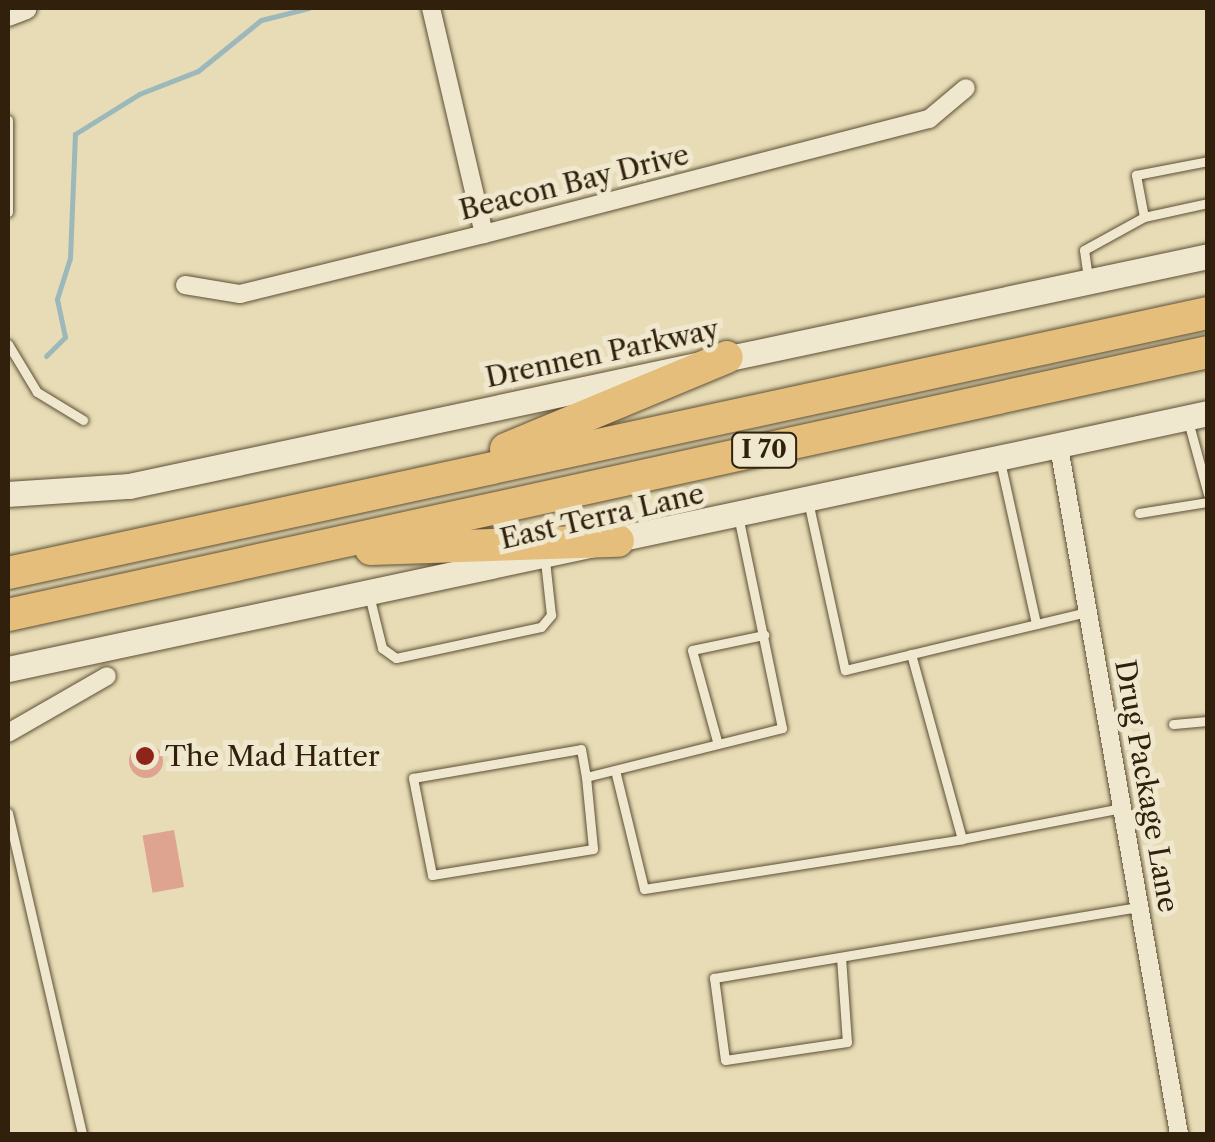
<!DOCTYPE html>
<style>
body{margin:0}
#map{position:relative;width:1215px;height:1142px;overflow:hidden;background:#e7dcb5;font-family:"Libre Caslon Text",serif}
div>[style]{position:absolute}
.stream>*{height:5px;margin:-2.5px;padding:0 2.5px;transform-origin:2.5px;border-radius:2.5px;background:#9db8ba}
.building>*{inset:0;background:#dfa48f;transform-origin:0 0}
.round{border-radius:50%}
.roads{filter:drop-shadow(0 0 2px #5e4f36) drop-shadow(0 0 2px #5e4f36)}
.service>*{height:9px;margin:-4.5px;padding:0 4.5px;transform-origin:4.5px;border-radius:4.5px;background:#efe8cf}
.minor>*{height:18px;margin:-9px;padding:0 9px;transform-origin:9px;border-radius:9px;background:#efe8cf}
.tertiary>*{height:22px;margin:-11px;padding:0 11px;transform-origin:11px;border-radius:11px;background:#efe8cf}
.secondary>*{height:25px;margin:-12.5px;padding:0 12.5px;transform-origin:12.5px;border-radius:12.5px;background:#efe8cf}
.motorway>*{height:32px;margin:-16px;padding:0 16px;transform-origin:16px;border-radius:16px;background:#e4be7a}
.dots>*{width:28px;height:28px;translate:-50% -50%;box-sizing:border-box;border:5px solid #efe8cf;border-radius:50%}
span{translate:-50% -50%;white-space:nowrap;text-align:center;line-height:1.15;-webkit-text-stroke:10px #efe8cf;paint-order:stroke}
.shield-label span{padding:2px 8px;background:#efe8cf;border:2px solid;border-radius:8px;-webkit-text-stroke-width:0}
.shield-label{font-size:25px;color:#30200c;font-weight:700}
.street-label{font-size:28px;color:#30200c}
.poi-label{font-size:28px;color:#30200c}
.left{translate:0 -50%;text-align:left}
.frame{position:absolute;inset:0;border:10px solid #30200c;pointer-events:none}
</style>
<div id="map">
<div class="stream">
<div style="left:46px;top:356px;width:27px;rotate:-45deg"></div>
<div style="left:65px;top:337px;width:39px;rotate:-102deg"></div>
<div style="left:57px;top:299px;width:43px;rotate:-72.4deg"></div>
<div style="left:70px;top:258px;width:124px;rotate:-87.7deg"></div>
<div style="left:75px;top:134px;width:75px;rotate:-32deg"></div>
<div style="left:139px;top:94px;width:63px;rotate:-21.3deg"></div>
<div style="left:198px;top:71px;width:81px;rotate:-39deg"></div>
<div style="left:261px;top:20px;width:49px;rotate:-14deg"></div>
</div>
<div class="building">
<div class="round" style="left:129px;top:744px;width:34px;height:34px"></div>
<div style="left:174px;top:830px;width:58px;height:32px;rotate:80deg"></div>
</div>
<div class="roads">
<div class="service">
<div style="left:8px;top:120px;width:92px;rotate:90deg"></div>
<div style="left:1144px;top:217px;width:43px;rotate:-100.8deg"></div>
<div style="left:1136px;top:175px;width:73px;rotate:-11deg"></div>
<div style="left:1088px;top:278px;width:28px;rotate:-98deg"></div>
<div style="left:1084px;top:250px;width:68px;rotate:-28.8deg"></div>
<div style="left:1144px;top:217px;width:66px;rotate:-12.3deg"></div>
<div style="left:8px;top:344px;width:56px;rotate:58.9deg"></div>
<div style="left:37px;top:392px;width:54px;rotate:31.3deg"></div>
<div style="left:1188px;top:421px;width:76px;rotate:74.7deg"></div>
<div style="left:1000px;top:461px;width:167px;rotate:77.5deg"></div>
<div style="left:808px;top:501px;width:173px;rotate:77.7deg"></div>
<div style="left:845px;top:670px;width:249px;rotate:-13.5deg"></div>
<div style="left:1139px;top:513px;width:70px;rotate:-9.1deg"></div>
<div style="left:369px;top:595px;width:55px;rotate:76.2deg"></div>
<div style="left:382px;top:648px;width:17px;rotate:36deg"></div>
<div style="left:396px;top:658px;width:148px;rotate:-12.1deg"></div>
<div style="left:541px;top:627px;width:16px;rotate:-50deg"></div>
<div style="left:551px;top:615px;width:54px;rotate:-96.3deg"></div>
<div style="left:911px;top:654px;width:192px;rotate:74.6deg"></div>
<div style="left:962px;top:839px;width:162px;rotate:-11deg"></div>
<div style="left:1173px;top:724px;width:35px;rotate:-5deg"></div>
<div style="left:717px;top:741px;width:94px;rotate:-105.4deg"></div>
<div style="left:692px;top:650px;width:74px;rotate:-11.8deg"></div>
<div style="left:615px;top:770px;width:122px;rotate:76.3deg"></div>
<div style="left:644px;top:889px;width:322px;rotate:-8.9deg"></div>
<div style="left:586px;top:777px;width:72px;rotate:84.4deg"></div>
<div style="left:593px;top:849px;width:163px;rotate:170.8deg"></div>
<div style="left:432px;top:875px;width:99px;rotate:-101.1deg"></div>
<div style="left:413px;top:778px;width:170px;rotate:-9.8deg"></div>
<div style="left:581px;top:749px;width:28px;rotate:80deg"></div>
<div style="left:586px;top:777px;width:202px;rotate:-14deg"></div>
<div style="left:782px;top:728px;width:217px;rotate:-101.7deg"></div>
<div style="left:8px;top:813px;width:329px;rotate:77deg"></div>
<div style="left:841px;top:957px;width:85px;rotate:86deg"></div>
<div style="left:847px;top:1042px;width:123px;rotate:171.6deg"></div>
<div style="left:725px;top:1060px;width:83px;rotate:-97.6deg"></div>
<div style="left:714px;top:978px;width:430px;rotate:-9.5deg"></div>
</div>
<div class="minor">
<div style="left:431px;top:8px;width:232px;rotate:76.8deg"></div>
<div style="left:185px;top:285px;width:56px;rotate:9.3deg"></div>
<div style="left:240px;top:294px;width:251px;rotate:-13.8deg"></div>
<div style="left:484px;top:234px;width:460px;rotate:-14.5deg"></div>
<div style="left:929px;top:119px;width:48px;rotate:-40deg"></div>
<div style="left:1059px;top:447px;width:697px;rotate:80.09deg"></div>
<div style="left:8px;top:733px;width:114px;rotate:-29.9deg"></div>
</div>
<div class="tertiary">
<div style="left:8px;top:15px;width:19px;rotate:-21deg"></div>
</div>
<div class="secondary">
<div style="left:8px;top:494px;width:121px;rotate:-3.8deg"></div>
<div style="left:129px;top:486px;width:1103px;rotate:-12.03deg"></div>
<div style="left:8px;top:669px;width:1227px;rotate:-12.04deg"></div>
</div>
<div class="motorway">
<div style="left:506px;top:449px;width:239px;rotate:-22.6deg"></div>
<div style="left:371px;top:549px;width:247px;rotate:-1.9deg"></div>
<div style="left:8px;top:573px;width:1228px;rotate:-12.23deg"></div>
<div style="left:8px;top:615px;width:1228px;rotate:-12.36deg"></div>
</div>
</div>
<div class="dots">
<div style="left:145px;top:756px;background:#8f2418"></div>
</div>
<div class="shield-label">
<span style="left:764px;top:450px">I 70</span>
</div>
<div class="street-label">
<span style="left:574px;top:182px;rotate:-14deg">Beacon Bay Drive</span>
<span style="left:602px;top:353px;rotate:-12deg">Drennen Parkway</span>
<span style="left:602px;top:516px;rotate:-13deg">East Terra Lane</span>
<span style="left:1147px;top:786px;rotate:80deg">Drug Package Lane</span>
</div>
<div class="poi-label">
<span class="left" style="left:165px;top:756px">The Mad Hatter</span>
</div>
<div class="frame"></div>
</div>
